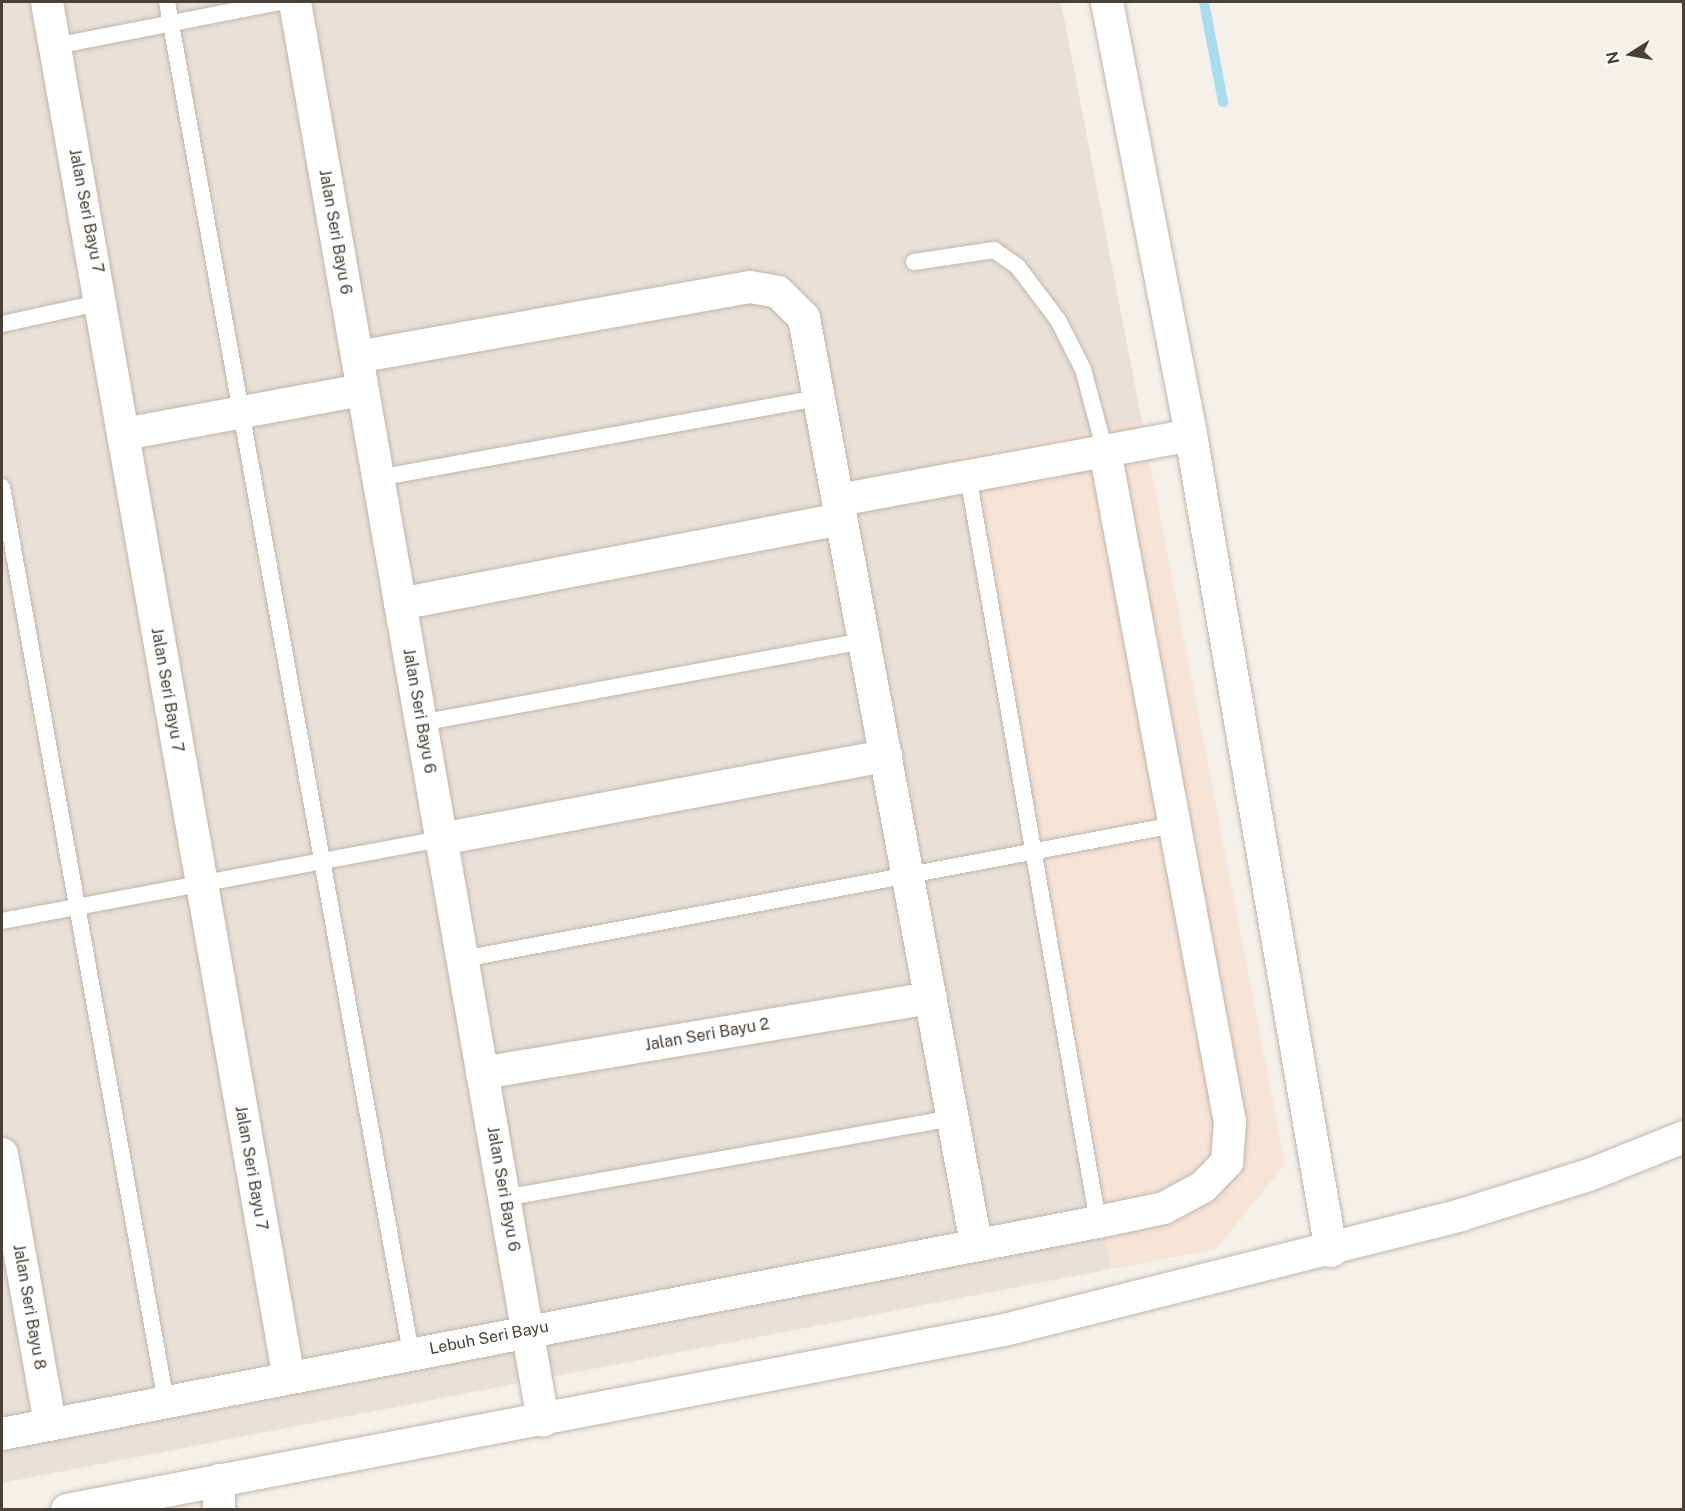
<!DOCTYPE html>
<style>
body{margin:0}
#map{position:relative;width:1685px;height:1511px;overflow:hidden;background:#f5f0ea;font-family:"Public Sans",sans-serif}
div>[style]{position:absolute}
.residential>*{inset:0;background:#e9e1d8}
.commercial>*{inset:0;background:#f6e4d6}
.stream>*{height:10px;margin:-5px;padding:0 5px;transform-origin:5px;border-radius:5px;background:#a8ddf0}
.roads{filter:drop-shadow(0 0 2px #c0b6ac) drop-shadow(0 0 2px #c0b6ac)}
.service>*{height:16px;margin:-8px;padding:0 8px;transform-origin:8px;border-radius:8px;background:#fff}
.minor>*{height:32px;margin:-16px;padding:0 16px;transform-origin:16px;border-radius:16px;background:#fff}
span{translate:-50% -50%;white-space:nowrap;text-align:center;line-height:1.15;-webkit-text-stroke:6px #fff;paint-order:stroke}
.street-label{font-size:16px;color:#494038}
.frame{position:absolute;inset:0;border:3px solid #494038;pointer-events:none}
.north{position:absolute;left:1601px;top:24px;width:60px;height:60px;-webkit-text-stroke:4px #fff;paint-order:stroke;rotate:259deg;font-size:16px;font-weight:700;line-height:24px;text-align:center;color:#494038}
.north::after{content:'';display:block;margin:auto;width:21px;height:27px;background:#494038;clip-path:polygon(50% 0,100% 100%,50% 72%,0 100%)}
</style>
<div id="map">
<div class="residential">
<div style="clip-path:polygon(2px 2px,1061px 2px,1142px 422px,955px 459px,1111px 1269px,2px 1483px)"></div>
</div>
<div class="commercial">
<div style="clip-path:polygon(1142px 422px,1285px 1164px,1216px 1249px,1111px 1269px,955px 458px)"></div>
</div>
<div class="stream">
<div style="left:1204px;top:2px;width:102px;rotate:79.2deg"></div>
</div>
<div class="roads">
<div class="service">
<div style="left:167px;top:2px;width:1373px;rotate:79.76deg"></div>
<div style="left:55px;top:46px;width:228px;rotate:-11.1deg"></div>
<div style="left:914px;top:262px;width:81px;rotate:-8.5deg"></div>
<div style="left:994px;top:250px;width:29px;rotate:35deg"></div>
<div style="left:1018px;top:267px;width:66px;rotate:53deg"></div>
<div style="left:1058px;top:320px;width:55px;rotate:63deg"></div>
<div style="left:1083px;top:369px;width:85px;rotate:75deg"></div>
<div style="left:2px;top:324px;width:103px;rotate:-12.3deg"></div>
<div style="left:968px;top:476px;width:757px;rotate:80.11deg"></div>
<div style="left:378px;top:478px;width:448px;rotate:-10.3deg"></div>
<div style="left:2px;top:487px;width:930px;rotate:79.84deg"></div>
<div style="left:421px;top:723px;width:451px;rotate:-10.5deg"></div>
<div style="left:2px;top:921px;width:447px;rotate:-10.6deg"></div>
<div style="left:463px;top:959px;width:724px;rotate:-10.67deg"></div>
<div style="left:504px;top:1198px;width:456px;rotate:-10.1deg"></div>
</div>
<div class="minor">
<div style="left:47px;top:2px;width:1397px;rotate:80.03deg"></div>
<div style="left:295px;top:2px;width:1440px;rotate:80.08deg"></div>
<div style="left:1107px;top:2px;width:441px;rotate:79deg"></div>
<div style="left:1191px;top:435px;width:828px;rotate:80.26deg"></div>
<div style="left:357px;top:357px;width:399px;rotate:-10.1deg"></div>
<div style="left:750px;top:287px;width:28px;rotate:10deg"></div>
<div style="left:778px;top:292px;width:37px;rotate:45deg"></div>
<div style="left:804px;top:318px;width:941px;rotate:79.47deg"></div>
<div style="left:124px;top:434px;width:242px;rotate:-10.5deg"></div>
<div style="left:838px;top:500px;width:359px;rotate:-10.4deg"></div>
<div style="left:400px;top:604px;width:449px;rotate:-10.9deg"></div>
<div style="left:441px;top:839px;width:453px;rotate:-10.6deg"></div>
<div style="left:482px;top:1073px;width:455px;rotate:-9.5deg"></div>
<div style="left:2px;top:1154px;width:274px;rotate:79.9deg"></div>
<div style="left:2px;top:1434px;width:1116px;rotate:-10.95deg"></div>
<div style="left:1098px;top:1222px;width:67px;rotate:-12deg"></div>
<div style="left:1164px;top:1208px;width:44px;rotate:-28.3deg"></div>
<div style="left:1203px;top:1187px;width:35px;rotate:-46deg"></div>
<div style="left:1227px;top:1162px;width:40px;rotate:-85.7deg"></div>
<div style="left:1230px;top:1122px;width:683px;rotate:-100.55deg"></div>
<div style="left:219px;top:1480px;width:30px;rotate:90deg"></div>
<div style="left:67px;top:1510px;width:954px;rotate:-10.87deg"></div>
<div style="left:1004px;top:1330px;width:471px;rotate:-14.1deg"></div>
<div style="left:1461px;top:1215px;width:134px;rotate:-17.4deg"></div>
<div style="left:1589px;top:1175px;width:102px;rotate:-21.8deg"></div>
</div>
</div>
<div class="street-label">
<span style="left:86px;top:211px;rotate:79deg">Jalan Seri Bayu 7</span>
<span style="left:335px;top:232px;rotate:80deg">Jalan Seri Bayu 6</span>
<span style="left:167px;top:690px;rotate:80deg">Jalan Seri Bayu 7</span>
<span style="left:419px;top:711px;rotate:80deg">Jalan Seri Bayu 6</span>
<span style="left:707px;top:1035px;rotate:-10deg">Jalan Seri Bayu 2</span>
<span style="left:251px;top:1168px;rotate:80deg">Jalan Seri Bayu 7</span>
<span style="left:503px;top:1189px;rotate:80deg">Jalan Seri Bayu 6</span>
<span style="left:29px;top:1307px;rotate:80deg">Jalan Seri Bayu 8</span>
<span style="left:489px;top:1338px;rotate:-11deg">Lebuh Seri Bayu</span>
</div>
<div class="frame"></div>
<div class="north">N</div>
</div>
